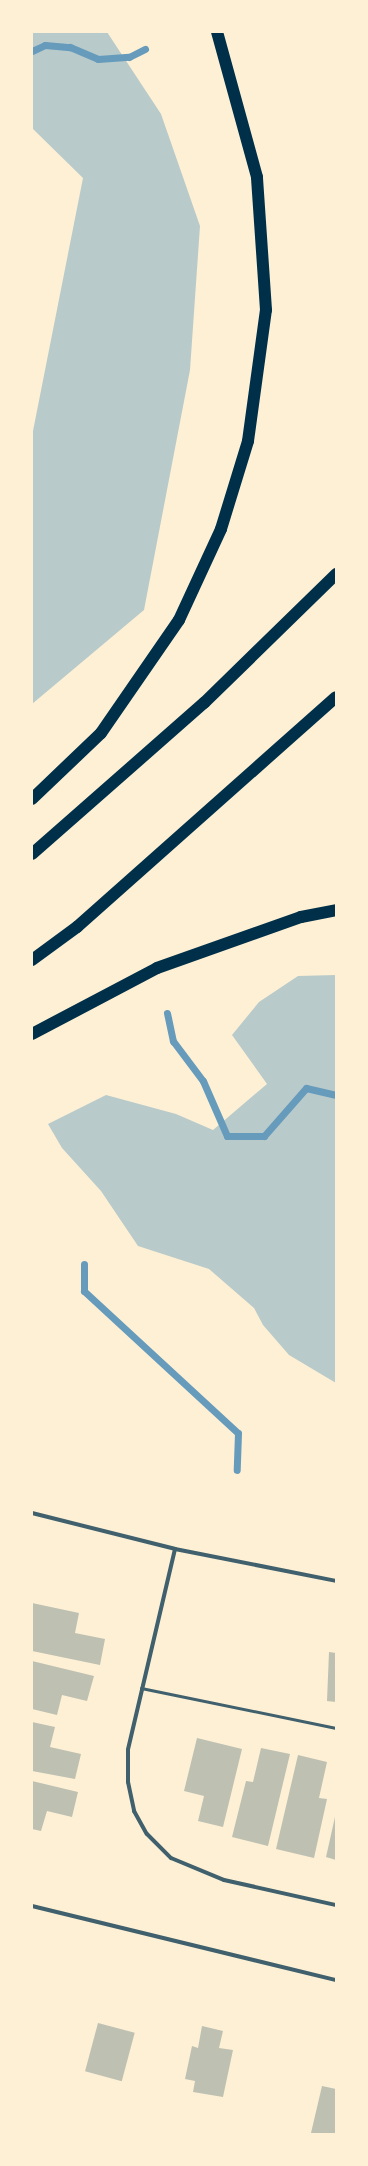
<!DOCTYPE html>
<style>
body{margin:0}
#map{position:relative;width:368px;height:2166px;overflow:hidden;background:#fdf0d5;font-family:Ubuntu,sans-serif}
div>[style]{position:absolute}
.green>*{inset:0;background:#b9caca}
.stream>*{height:7px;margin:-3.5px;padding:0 3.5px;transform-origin:3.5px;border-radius:3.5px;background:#669bbc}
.building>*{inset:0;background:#bec0b2;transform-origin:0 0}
.service>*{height:3px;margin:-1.5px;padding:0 1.5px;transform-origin:1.5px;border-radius:1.5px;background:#3f606c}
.minor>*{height:4px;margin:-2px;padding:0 2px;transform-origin:2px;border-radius:2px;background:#3f606c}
.motorway>*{height:12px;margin:-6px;padding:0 6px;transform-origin:6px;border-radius:6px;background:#003049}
span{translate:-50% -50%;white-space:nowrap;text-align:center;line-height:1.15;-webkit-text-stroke:4px #fdf0d5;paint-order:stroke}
.frame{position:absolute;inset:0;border:33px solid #fdf0d5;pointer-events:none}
</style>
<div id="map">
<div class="green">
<div style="clip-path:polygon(32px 32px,107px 32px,161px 114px,200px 226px,190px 370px,144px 610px,32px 704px,32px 436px,83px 178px,32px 128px)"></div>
<div style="clip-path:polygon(336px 975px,336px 1383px,289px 1355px,263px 1325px,254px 1308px,209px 1269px,138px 1246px,101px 1191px,62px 1148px,48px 1124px,106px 1095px,176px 1114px,213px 1130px,267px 1084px,232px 1035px,259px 1002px,298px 976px)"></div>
</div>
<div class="stream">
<div style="left:32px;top:51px;width:14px;rotate:-25deg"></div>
<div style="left:45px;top:45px;width:25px;rotate:5deg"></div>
<div style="left:70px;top:47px;width:30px;rotate:23deg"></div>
<div style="left:98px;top:59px;width:31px;rotate:-4deg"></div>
<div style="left:129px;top:57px;width:18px;rotate:-27deg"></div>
<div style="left:167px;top:1013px;width:29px;rotate:78deg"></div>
<div style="left:173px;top:1041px;width:50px;rotate:53.1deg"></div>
<div style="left:203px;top:1081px;width:60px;rotate:66.4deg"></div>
<div style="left:227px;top:1136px;width:37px"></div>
<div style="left:264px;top:1136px;width:64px;rotate:-48.8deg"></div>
<div style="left:306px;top:1088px;width:31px;rotate:13deg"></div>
<div style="left:84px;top:1264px;width:27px;rotate:90deg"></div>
<div style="left:84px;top:1291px;width:209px;rotate:42.7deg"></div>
<div style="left:238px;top:1433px;width:37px;rotate:92deg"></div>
</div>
<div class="building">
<div style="clip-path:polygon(32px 1603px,79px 1613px,75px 1633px,105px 1639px,100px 1665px,32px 1651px)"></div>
<div style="clip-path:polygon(329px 1652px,336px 1653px,336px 1702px,327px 1701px)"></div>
<div style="clip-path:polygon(32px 1661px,94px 1676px,87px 1701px,62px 1695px,57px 1715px,32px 1709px)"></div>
<div style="clip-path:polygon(32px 1722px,55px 1727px,50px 1747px,81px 1754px,75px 1779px,32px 1771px)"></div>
<div style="clip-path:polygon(197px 1738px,242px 1749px,223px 1827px,198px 1821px,204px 1796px,184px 1791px)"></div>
<div style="clip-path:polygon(261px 1748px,290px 1754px,268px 1846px,232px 1837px,246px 1781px,253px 1782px)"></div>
<div style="clip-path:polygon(298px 1755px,327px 1762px,319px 1798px,327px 1799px,314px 1858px,276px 1849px)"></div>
<div style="clip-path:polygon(32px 1781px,78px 1792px,72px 1817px,47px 1811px,41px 1831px,32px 1829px)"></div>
<div style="clip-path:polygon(335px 1817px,336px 1817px,336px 1860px,326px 1857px)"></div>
<div style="left:98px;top:2023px;width:38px;height:50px;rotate:15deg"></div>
<div style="clip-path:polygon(202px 2026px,223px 2031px,219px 2048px,233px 2050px,223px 2097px,193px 2092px,195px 2081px,185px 2079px,192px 2046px,198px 2048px)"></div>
<div style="clip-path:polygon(322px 2086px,336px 2089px,336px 2134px,311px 2133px)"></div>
</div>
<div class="service">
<div style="left:141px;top:1688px;width:199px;rotate:11.6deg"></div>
</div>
<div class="minor">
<div style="left:32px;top:1513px;width:147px;rotate:14.1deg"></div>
<div style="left:175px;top:1549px;width:164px;rotate:11.2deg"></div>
<div style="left:175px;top:1549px;width:206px;rotate:103.2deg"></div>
<div style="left:128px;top:1750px;width:32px;rotate:90deg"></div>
<div style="left:128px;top:1782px;width:30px;rotate:78deg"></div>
<div style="left:134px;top:1811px;width:26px;rotate:61deg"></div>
<div style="left:147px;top:1834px;width:34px;rotate:45deg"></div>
<div style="left:171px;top:1858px;width:57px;rotate:22.5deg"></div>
<div style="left:224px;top:1880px;width:115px;rotate:12.6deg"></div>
<div style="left:32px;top:1906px;width:313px;rotate:13.7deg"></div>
</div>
<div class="motorway">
<div style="left:32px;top:799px;width:95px;rotate:-43.7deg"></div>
<div style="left:101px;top:733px;width:137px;rotate:-55.4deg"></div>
<div style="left:179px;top:620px;width:100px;rotate:-65.2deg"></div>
<div style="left:221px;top:529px;width:92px;rotate:-72.9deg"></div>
<div style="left:248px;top:441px;width:132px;rotate:-82.2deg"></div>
<div style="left:266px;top:310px;width:133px;rotate:-93.9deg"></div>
<div style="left:257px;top:177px;width:150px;rotate:-105.4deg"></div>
<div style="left:32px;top:854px;width:229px;rotate:-41.3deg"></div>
<div style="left:204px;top:703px;width:185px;rotate:-44.3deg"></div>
<div style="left:32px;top:960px;width:56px;rotate:-36.3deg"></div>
<div style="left:77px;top:927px;width:346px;rotate:-41.6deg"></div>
<div style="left:32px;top:1034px;width:141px;rotate:-27.8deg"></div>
<div style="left:157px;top:968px;width:153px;rotate:-19.5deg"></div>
<div style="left:301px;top:917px;width:36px;rotate:-11deg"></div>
</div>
<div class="frame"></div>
</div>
